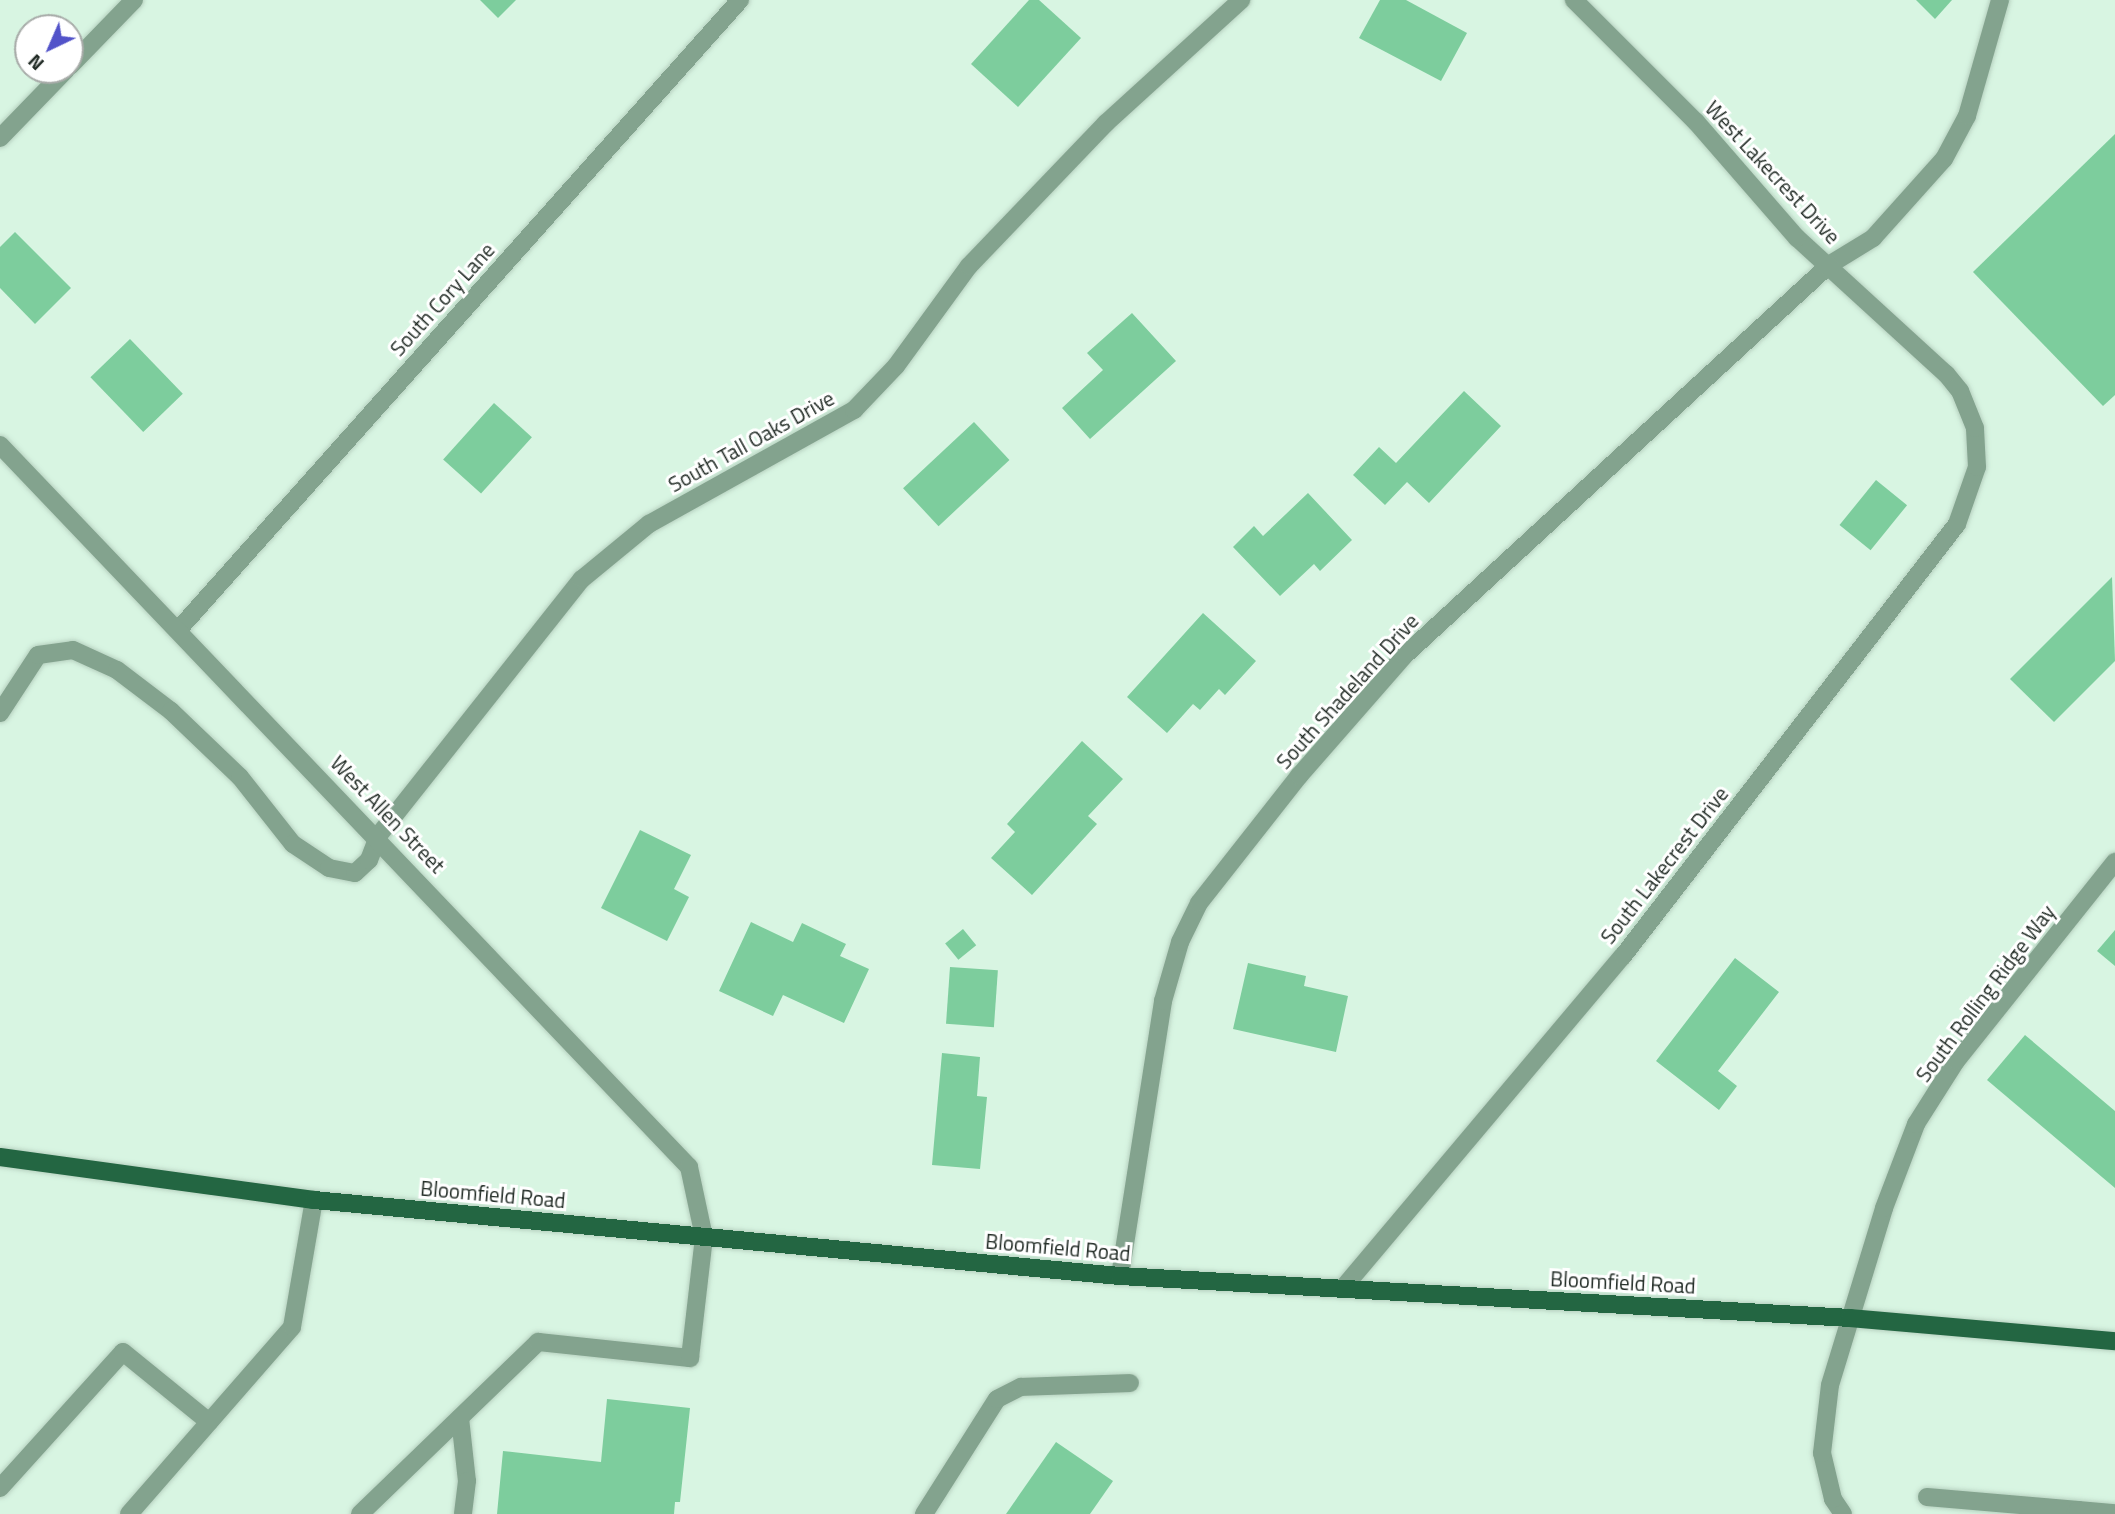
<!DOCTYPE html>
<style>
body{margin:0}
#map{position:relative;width:2115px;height:1514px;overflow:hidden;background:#d8f5e2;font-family:"Titillium Web",sans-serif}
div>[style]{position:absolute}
.building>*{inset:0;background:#7dcd9d;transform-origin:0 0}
.roads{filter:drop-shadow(0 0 2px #b7d1c0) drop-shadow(0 0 2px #b7d1c0)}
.service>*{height:18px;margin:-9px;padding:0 9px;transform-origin:9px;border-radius:9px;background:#83a38e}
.minor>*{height:18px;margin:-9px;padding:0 9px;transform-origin:9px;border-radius:9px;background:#83a38e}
.tertiary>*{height:18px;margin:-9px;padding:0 9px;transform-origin:9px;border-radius:9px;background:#83a38e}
.primary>*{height:18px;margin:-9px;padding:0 9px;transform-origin:9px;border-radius:9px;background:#236642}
span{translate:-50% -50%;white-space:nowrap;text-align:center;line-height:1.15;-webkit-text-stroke:6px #fff;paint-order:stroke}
.street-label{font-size:21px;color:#222c26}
.north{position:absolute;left:14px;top:14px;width:70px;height:70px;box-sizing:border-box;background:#fff;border:2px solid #a7aba8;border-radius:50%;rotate:224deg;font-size:19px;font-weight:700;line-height:28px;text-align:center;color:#222c26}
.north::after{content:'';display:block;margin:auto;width:24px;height:32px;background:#5253c9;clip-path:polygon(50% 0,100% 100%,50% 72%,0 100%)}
</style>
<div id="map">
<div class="building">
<div style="clip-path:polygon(480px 0,516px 0,498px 18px)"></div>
<div style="clip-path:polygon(1029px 0,1039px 0,1081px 38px,1018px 107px,971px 64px)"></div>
<div style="clip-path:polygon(1380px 0,1406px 0,1467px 33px,1441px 81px,1359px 38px)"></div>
<div style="clip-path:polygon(1916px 0,1952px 0,1935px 19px)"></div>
<div style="clip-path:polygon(2115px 134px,2115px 395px,2103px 406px,1973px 272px)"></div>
<div style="clip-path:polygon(15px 232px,71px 288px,35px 324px,0 288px,0 247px)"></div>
<div style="clip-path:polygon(1132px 313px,1176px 361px,1090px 439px,1062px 408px,1103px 370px,1087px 353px)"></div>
<div style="left:130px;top:339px;width:76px;height:55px;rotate:46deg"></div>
<div style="clip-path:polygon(1464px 391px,1501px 426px,1429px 503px,1407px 482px,1385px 505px,1353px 475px,1379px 447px,1396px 463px)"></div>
<div style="left:494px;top:403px;width:51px;height:76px;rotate:42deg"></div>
<div style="left:974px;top:422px;width:52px;height:97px;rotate:47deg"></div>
<div style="left:1876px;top:480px;width:40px;height:58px;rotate:39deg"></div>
<div style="clip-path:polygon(1308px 493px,1352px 540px,1320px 571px,1314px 564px,1280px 596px,1233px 547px,1254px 526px,1263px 536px)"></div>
<div style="clip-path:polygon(2112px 577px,2115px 661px,2054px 722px,2010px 679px)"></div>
<div style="clip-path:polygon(1203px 613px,1256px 661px,1225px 695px,1219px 689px,1200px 710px,1193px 704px,1167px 733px,1127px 697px)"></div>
<div style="clip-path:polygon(1082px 741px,1123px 779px,1088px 816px,1097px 824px,1032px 895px,991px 858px,1015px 832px,1007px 824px)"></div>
<div style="clip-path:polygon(640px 830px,691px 855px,674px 889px,689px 897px,667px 941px,601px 908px)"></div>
<div style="clip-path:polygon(751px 922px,793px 942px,802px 923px,846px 944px,840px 956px,869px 969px,844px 1023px,783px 995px,773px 1016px,719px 991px)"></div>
<div style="left:963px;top:929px;width:21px;height:23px;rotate:51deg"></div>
<div style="clip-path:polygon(2115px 930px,2115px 966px,2097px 951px)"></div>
<div style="clip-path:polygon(1735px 958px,1779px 992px,1718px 1071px,1737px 1086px,1719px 1110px,1656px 1061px)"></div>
<div style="clip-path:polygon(1248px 963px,1306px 976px,1304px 986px,1348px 996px,1336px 1052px,1233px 1029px)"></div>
<div style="left:950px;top:967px;width:48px;height:57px;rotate:4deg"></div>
<div style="clip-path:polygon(2025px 1035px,2115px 1111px,2115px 1188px,1987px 1080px)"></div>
<div style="clip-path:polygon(942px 1053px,980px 1057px,977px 1096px,987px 1097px,980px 1169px,932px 1165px)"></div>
<div style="clip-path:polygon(607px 1399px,690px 1408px,680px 1502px,675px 1502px,674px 1514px,497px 1514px,503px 1451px,601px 1462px)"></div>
<div style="clip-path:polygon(1056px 1442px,1113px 1481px,1090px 1514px,1006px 1514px)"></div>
</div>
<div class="roads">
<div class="service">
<div style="left:1829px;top:265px;width:52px;rotate:-31.5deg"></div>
<div style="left:1873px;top:238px;width:106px;rotate:-48.1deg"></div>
<div style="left:1944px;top:159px;width:49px;rotate:-61.9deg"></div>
<div style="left:1967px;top:116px;width:121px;rotate:-74.1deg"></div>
<div style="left:0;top:713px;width:69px;rotate:-56.8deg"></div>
<div style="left:38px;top:655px;width:35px;rotate:-8deg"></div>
<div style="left:73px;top:650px;width:48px;rotate:24.4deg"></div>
<div style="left:117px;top:670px;width:68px;rotate:37.2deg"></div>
<div style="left:171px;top:711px;width:95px;rotate:43.7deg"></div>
<div style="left:240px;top:777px;width:85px;rotate:51.7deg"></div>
<div style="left:293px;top:844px;width:43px;rotate:33.7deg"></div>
<div style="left:329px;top:868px;width:26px;rotate:11deg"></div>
<div style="left:355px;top:873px;width:19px;rotate:-43deg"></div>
<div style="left:369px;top:860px;width:26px;rotate:-69deg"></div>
<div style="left:460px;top:1418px;width:63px;rotate:83.7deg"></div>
<div style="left:467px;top:1481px;width:33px;rotate:97deg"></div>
<div style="left:0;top:1488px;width:183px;rotate:-47.9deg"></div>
<div style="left:123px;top:1352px;width:111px;rotate:39.1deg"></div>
<div style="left:1927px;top:1497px;width:152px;rotate:4.9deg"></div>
<div style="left:129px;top:1514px;width:248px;rotate:-48.9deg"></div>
<div style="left:292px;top:1327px;width:129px;rotate:-80.2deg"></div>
<div style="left:360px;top:1514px;width:248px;rotate:-44deg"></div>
<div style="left:538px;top:1342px;width:153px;rotate:6deg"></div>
<div style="left:690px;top:1358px;width:122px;rotate:-83.4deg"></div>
<div style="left:924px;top:1514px;width:136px;rotate:-57.6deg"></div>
<div style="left:997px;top:1399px;width:27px;rotate:-27deg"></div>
<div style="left:1021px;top:1387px;width:109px;rotate:-2.1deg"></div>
<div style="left:2075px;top:1514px;width:5px;rotate:-53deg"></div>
<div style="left:2078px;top:1510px;width:37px;rotate:5deg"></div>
</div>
<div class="minor">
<div style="left:70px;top:66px;width:92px;rotate:-45.9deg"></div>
<div style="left:0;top:138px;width:95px;rotate:-45.9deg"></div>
<div style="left:179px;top:629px;width:843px;rotate:-48.27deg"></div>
<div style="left:378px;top:836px;width:328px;rotate:-51.6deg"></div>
<div style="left:582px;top:579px;width:87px;rotate:-39.4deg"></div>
<div style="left:649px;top:524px;width:235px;rotate:-29.1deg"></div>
<div style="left:854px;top:410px;width:61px;rotate:-46.3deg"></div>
<div style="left:896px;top:366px;width:124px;rotate:-53.9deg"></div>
<div style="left:969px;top:266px;width:198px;rotate:-46.2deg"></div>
<div style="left:1106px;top:123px;width:183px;rotate:-42.3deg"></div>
<div style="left:1120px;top:1276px;width:278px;rotate:-81.1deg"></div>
<div style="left:1163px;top:1001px;width:61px;rotate:-73.9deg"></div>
<div style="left:1180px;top:942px;width:43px;rotate:-64deg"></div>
<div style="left:1199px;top:903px;width:162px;rotate:-51.8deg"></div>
<div style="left:1299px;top:776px;width:159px;rotate:-48.8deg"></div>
<div style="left:1404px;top:656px;width:577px;rotate:-42.61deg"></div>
<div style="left:1343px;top:1288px;width:434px;rotate:-49.9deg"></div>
<div style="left:1623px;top:956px;width:546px;rotate:-52.29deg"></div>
<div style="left:1957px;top:524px;width:60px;rotate:-70.7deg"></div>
<div style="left:1977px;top:467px;width:39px;rotate:-93deg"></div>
<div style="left:1975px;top:428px;width:40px;rotate:-112deg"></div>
<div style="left:1960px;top:391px;width:22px;rotate:-129deg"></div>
<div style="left:1946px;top:374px;width:202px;rotate:-137.6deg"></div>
<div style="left:1797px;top:238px;width:154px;rotate:-131deg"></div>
<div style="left:1696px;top:122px;width:173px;rotate:-135deg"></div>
<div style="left:1843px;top:1514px;width:18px;rotate:-124deg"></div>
<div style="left:1833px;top:1499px;width:47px;rotate:-103.4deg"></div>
<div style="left:1822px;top:1453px;width:68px;rotate:-83.3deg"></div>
<div style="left:1830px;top:1385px;width:185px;rotate:-73deg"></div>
<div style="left:1884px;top:1208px;width:90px;rotate:-69.1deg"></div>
<div style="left:1916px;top:1124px;width:75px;rotate:-57.6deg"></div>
<div style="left:1956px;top:1061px;width:255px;rotate:-51.4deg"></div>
</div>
<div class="tertiary">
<div style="left:0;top:445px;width:998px;rotate:46.34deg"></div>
<div style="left:689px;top:1167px;width:72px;rotate:77.9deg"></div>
</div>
<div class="primary">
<div style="left:0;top:1157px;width:317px;rotate:7.8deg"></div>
<div style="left:314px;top:1200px;width:810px;rotate:5.39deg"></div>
<div style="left:1120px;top:1276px;width:731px;rotate:3.29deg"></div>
<div style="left:1850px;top:1318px;width:266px;rotate:5deg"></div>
</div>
</div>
<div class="street-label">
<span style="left:1773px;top:172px;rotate:47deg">West Lakecrest Drive</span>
<span style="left:442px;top:299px;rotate:-48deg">South Cory Lane</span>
<span style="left:751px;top:441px;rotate:-29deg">South Tall Oaks Drive</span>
<span style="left:1347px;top:691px;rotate:-48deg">South Shadeland Drive</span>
<span style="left:388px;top:814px;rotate:46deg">West Allen Street</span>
<span style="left:1664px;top:865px;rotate:-52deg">South Lakecrest Drive</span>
<span style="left:1985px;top:993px;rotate:-53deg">South Rolling Ridge Way</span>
<span style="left:493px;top:1194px;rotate:5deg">Bloomfield Road</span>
<span style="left:1058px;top:1247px;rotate:5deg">Bloomfield Road</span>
<span style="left:1623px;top:1282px;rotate:3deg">Bloomfield Road</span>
</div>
<div class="north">N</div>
</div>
